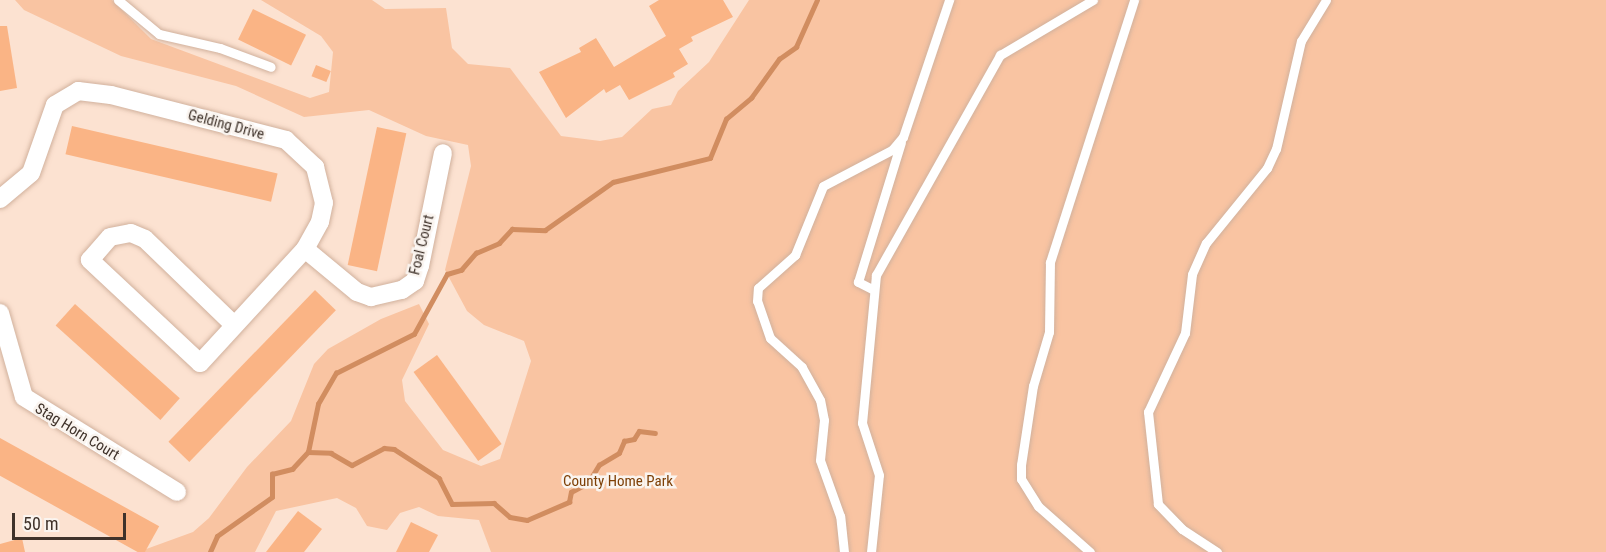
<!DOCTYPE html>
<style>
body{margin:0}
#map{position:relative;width:1606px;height:552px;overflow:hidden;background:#fce2d1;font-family:"Roboto Condensed",sans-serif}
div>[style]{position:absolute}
.green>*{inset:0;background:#f9c4a2}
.stream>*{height:4.5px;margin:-2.25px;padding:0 2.25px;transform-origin:2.25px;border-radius:2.25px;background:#d18d60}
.building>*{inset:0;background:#fab485;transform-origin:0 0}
.roads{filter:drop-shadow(0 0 2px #d1b19d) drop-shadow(0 0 2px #d1b19d)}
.service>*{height:9px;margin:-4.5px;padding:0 4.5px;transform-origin:4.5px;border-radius:4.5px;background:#fff}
.minor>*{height:18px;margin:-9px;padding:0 9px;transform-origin:9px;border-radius:9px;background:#fff}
span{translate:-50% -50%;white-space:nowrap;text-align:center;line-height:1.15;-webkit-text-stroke:5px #faf4ef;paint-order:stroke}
.street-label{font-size:15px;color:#3f322a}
.park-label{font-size:15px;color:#7e4007}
.scale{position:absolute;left:12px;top:513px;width:114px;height:27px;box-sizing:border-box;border:3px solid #3f322a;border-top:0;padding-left:8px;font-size:18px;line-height:21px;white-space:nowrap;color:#3f322a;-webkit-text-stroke:4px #faf4ef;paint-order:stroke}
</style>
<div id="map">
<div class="green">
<div style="clip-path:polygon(15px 0,112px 0,151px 39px,310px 98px,329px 92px,333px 52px,321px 36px,261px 0,372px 0,385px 9px,446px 8px,452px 48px,468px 64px,510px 68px,561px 136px,600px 141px,622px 137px,652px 109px,671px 105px,678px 91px,709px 62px,749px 0,1606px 0,1606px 552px,491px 552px,479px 520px,438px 516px,419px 507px,400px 513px,387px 530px,367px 526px,356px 508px,337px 498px,276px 511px,255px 552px,138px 552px,193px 532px,209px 518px,247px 467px,291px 421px,314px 364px,328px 349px,381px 319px,419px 304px,429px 324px,402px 380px,405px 401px,443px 450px,481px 466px,500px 459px,531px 361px,524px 341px,484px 325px,467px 311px,445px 270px,471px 166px,468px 145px,426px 136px,369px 110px,304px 117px,236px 86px,121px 56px,24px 10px)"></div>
</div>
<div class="stream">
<div style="left:308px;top:452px;width:23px;rotate:2deg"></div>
<div style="left:331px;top:453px;width:24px;rotate:30deg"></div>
<div style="left:352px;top:465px;width:36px;rotate:-28deg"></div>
<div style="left:384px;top:448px;width:10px;rotate:6deg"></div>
<div style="left:394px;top:449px;width:54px;rotate:32.8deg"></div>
<div style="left:439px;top:478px;width:29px;rotate:63deg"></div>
<div style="left:452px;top:504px;width:42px;rotate:-1.4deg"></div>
<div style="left:494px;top:503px;width:21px;rotate:41deg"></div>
<div style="left:510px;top:517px;width:17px;rotate:10deg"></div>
<div style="left:527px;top:520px;width:46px;rotate:-23.2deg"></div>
<div style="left:569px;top:502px;width:10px;rotate:-79deg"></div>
<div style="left:571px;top:492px;width:19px;rotate:-28deg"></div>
<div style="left:588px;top:483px;width:21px;rotate:-59deg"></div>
<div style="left:599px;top:465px;width:23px;rotate:-31deg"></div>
<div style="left:619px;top:453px;width:13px;rotate:-67deg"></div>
<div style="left:624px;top:441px;width:10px;rotate:-11deg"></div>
<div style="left:634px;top:439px;width:9px;rotate:-58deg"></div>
<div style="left:639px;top:431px;width:16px;rotate:7deg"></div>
<div style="left:210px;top:552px;width:17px;rotate:-66deg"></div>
<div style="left:217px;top:536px;width:67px;rotate:-35.3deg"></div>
<div style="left:272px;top:497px;width:23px;rotate:-90deg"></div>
<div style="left:272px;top:474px;width:21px;rotate:-14deg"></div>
<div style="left:292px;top:469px;width:23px;rotate:-47deg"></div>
<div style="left:308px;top:452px;width:49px;rotate:-78.2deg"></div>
<div style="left:318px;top:404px;width:36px;rotate:-60deg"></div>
<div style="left:336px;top:373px;width:87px;rotate:-26.6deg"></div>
<div style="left:414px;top:334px;width:68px;rotate:-61.2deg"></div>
<div style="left:447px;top:274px;width:15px;rotate:-16deg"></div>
<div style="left:461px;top:270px;width:23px;rotate:-49deg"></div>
<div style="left:476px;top:253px;width:25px;rotate:-23deg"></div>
<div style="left:499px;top:243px;width:19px;rotate:-47deg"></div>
<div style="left:512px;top:229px;width:33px;rotate:2deg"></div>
<div style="left:545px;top:230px;width:83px;rotate:-35.2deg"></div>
<div style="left:613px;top:182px;width:100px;rotate:-13.9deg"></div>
<div style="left:710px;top:158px;width:42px;rotate:-67.7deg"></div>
<div style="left:726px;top:119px;width:33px;rotate:-40deg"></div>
<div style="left:751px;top:98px;width:48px;rotate:-54.3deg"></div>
<div style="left:779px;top:59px;width:21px;rotate:-35deg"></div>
<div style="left:796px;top:47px;width:51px;rotate:-65.9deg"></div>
</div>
<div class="building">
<div style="clip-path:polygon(659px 0,723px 0,733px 17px,691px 37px,693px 41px,679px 49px,688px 64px,673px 73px,675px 77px,629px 100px,620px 85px,606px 93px,604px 89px,566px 118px,539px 72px,581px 52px,579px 48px,596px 38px,614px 67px,666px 36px,649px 6px)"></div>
<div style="left:253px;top:9px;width:59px;height:34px;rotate:26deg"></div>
<div style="clip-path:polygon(0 26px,7px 26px,17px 88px,0 91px)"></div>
<div style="left:316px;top:65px;width:16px;height:12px;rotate:22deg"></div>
<div style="left:72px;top:126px;width:211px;height:29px;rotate:13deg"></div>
<div style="left:377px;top:127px;width:30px;height:141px;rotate:12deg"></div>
<div style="left:315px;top:290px;width:29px;height:211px;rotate:44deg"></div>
<div style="left:75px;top:304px;width:141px;height:29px;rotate:42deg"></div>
<div style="left:437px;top:355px;width:110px;height:29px;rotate:54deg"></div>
<div style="left:0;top:438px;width:182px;height:33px;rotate:29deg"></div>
<div style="clip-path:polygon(298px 511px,322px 529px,304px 552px,266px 552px)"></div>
<div style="clip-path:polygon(411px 522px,438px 535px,429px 552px,396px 552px)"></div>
<div style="clip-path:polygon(22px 538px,25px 552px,0 552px,0 544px)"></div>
</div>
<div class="roads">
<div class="service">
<div style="left:118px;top:0;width:53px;rotate:39.7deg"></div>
<div style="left:159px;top:34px;width:63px;rotate:12.9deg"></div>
<div style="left:220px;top:48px;width:54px;rotate:20.4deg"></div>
<div style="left:872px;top:289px;width:16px;rotate:-153deg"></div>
<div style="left:858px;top:282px;width:146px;rotate:-72.9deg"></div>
<div style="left:844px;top:552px;width:36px;rotate:-96deg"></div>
<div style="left:840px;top:516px;width:59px;rotate:-109.7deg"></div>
<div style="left:820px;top:460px;width:40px;rotate:-84.3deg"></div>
<div style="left:824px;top:420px;width:20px;rotate:-101deg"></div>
<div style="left:820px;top:400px;width:38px;rotate:-119deg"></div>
<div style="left:802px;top:367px;width:43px;rotate:-137.8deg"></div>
<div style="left:770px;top:338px;width:39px;rotate:-109deg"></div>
<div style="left:757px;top:301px;width:13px;rotate:-86deg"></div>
<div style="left:758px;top:288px;width:50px;rotate:-41.7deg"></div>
<div style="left:795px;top:255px;width:74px;rotate:-67.9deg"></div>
<div style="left:823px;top:186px;width:78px;rotate:-27.6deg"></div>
<div style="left:892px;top:150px;width:17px;rotate:-50deg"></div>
<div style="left:903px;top:137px;width:145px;rotate:-71.4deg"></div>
<div style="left:871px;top:552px;width:77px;rotate:-84.1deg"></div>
<div style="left:879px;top:475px;width:55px;rotate:-108.1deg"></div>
<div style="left:862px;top:423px;width:149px;rotate:-84.6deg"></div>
<div style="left:876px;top:275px;width:253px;rotate:-60.6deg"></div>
<div style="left:1000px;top:55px;width:108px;rotate:-30.6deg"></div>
<div style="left:1090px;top:552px;width:69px;rotate:-138.5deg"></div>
<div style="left:1038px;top:506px;width:32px;rotate:-122deg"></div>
<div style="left:1021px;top:479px;width:14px;rotate:-90deg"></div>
<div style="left:1021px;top:465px;width:80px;rotate:-81.4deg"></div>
<div style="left:1033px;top:386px;width:56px;rotate:-73.5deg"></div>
<div style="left:1049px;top:332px;width:70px;rotate:-89.2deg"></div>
<div style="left:1050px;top:262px;width:275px;rotate:-72.2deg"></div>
<div style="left:1217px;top:552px;width:42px;rotate:-146.7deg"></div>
<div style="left:1182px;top:529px;width:35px;rotate:-134deg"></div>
<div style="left:1158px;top:504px;width:93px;rotate:-96.2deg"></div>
<div style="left:1148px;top:412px;width:87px;rotate:-64.9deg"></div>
<div style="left:1185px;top:333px;width:59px;rotate:-83.2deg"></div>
<div style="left:1192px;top:274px;width:34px;rotate:-66deg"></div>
<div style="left:1206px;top:243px;width:97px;rotate:-50.9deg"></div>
<div style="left:1267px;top:168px;width:21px;rotate:-65deg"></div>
<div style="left:1276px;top:149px;width:111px;rotate:-77deg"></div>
<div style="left:1301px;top:41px;width:48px;rotate:-58.6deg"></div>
</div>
<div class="minor">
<div style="left:0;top:199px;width:40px;rotate:-40deg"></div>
<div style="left:31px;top:173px;width:72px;rotate:-70.6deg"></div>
<div style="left:55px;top:105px;width:27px;rotate:-31deg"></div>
<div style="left:78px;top:91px;width:33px;rotate:7deg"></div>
<div style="left:111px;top:95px;width:181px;rotate:14.4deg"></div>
<div style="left:286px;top:140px;width:40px;rotate:43deg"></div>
<div style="left:315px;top:167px;width:37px;rotate:76deg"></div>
<div style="left:324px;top:203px;width:19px;rotate:102deg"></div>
<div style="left:320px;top:222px;width:31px;rotate:119deg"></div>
<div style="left:305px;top:249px;width:155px;rotate:132.6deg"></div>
<div style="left:200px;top:363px;width:151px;rotate:-136.9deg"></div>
<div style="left:90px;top:260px;width:30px;rotate:-49deg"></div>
<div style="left:110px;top:237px;width:21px;rotate:-11deg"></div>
<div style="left:131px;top:233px;width:15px;rotate:23deg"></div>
<div style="left:145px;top:239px;width:122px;rotate:44deg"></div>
<div style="left:305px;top:249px;width:67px;rotate:39.6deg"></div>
<div style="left:357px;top:292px;width:15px;rotate:20deg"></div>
<div style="left:371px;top:297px;width:32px;rotate:-13deg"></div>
<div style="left:402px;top:290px;width:16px;rotate:-35deg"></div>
<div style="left:415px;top:281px;width:16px;rotate:-72deg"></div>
<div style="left:420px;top:266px;width:115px;rotate:-78.5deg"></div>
<div style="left:0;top:313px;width:87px;rotate:74.1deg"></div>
<div style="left:24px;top:397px;width:180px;rotate:31.8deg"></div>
</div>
</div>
<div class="street-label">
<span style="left:226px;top:125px;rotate:15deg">Gelding Drive</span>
<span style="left:422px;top:245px;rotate:-76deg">Foal Court</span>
<span style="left:77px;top:432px;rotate:31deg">Stag Horn Court</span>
</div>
<div class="park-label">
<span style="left:618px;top:482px">County Home Park</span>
</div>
<div class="scale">50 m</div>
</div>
